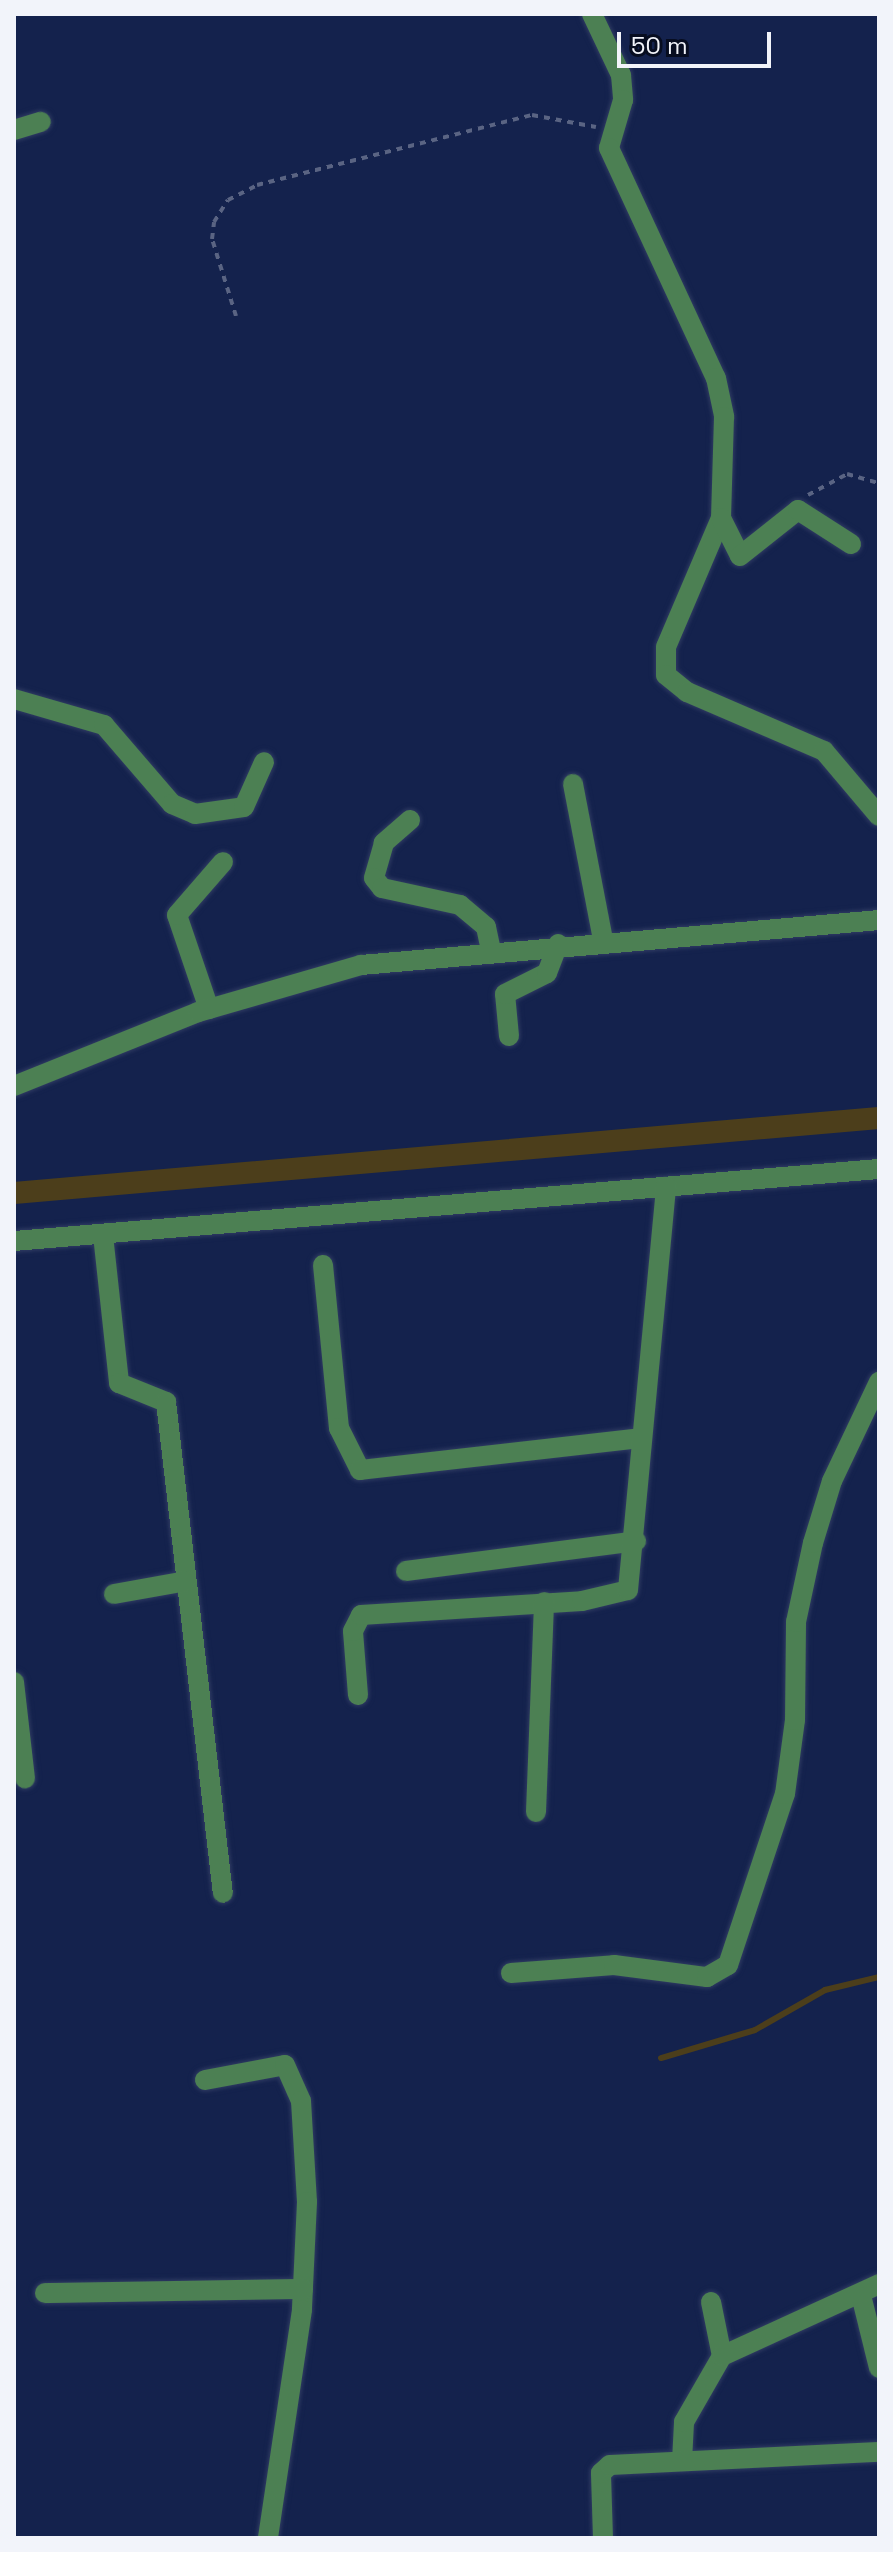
<!DOCTYPE html>
<style>
body{margin:0}
#map{position:relative;width:893px;height:2552px;overflow:hidden;background:#14224d;font-family:"Space Grotesk",sans-serif}
div>[style]{position:absolute}
.stream>*{height:6px;margin:-3px;padding:0 3px;transform-origin:3px;border-radius:3px;background:#4c3e1b}
.canal>*{height:22px;margin:-11px;padding:0 11px;transform-origin:11px;border-radius:11px;background:#4c3e1b}
.path>*{height:4px;margin-top:-2px;transform-origin:0;background:repeating-linear-gradient(90deg,#5a6483 0 6px,transparent 0 12px)}
.roads{filter:drop-shadow(0 0 2px #2f3b62) drop-shadow(0 0 2px #2f3b62)}
.minor>*{height:20px;margin:-10px;padding:0 10px;transform-origin:10px;border-radius:10px;background:#4c8053}
span{translate:-50% -50%;white-space:nowrap;text-align:center;line-height:1.15;-webkit-text-stroke:8px #070d20;paint-order:stroke}
.frame{position:absolute;inset:0;border:16px solid #f2f4fa;pointer-events:none}
.scale{position:absolute;left:617px;top:32px;width:154px;height:36px;box-sizing:border-box;border:4px solid #f2f4fa;border-top:0;padding-left:10px;font-size:24px;line-height:28px;white-space:nowrap;color:#f2f4fa;-webkit-text-stroke:6px #070d20;paint-order:stroke}
</style>
<div id="map">
<div class="stream">
<div style="left:661px;top:2058px;width:98px;rotate:-16.6deg"></div>
<div style="left:755px;top:2030px;width:81px;rotate:-29.7deg"></div>
<div style="left:825px;top:1990px;width:56px;rotate:-13.5deg"></div>
</div>
<div class="canal">
<div style="left:14px;top:1193px;width:868px;rotate:-4.96deg"></div>
</div>
<div class="path">
<div style="left:236px;top:316px;width:81px;rotate:-107.3deg"></div>
<div style="left:212px;top:239px;width:17px;rotate:-83deg"></div>
<div style="left:214px;top:222px;width:26px;rotate:-58deg"></div>
<div style="left:228px;top:200px;width:33px;rotate:-27deg"></div>
<div style="left:257px;top:185px;width:284px;rotate:-14.3deg"></div>
<div style="left:532px;top:115px;width:65px;rotate:10.6deg"></div>
<div style="left:808px;top:495px;width:44px;rotate:-28.3deg"></div>
<div style="left:847px;top:474px;width:33px;rotate:16deg"></div>
</div>
<div class="roads">
<div class="minor">
<div style="left:592px;top:14px;width:68px;rotate:64.6deg"></div>
<div style="left:621px;top:75px;width:25px;rotate:85deg"></div>
<div style="left:623px;top:100px;width:50px;rotate:106.3deg"></div>
<div style="left:609px;top:148px;width:254px;rotate:65.1deg"></div>
<div style="left:716px;top:378px;width:40px;rotate:78deg"></div>
<div style="left:724px;top:417px;width:101px;rotate:91.7deg"></div>
<div style="left:721px;top:518px;width:140px;rotate:113.1deg"></div>
<div style="left:666px;top:647px;width:28px;rotate:90deg"></div>
<div style="left:666px;top:675px;width:27px;rotate:39deg"></div>
<div style="left:687px;top:692px;width:149px;rotate:23.3deg"></div>
<div style="left:824px;top:751px;width:85px;rotate:49.8deg"></div>
<div style="left:14px;top:130px;width:28px;rotate:-17deg"></div>
<div style="left:721px;top:518px;width:42px;rotate:63.4deg"></div>
<div style="left:740px;top:556px;width:74px;rotate:-38.4deg"></div>
<div style="left:798px;top:510px;width:63px;rotate:32.7deg"></div>
<div style="left:14px;top:699px;width:94px;rotate:16.1deg"></div>
<div style="left:104px;top:725px;width:104px;rotate:49.3deg"></div>
<div style="left:172px;top:804px;width:25px;rotate:23deg"></div>
<div style="left:195px;top:814px;width:49px;rotate:-8.1deg"></div>
<div style="left:244px;top:807px;width:49px;rotate:-66deg"></div>
<div style="left:573px;top:784px;width:159px;rotate:79.1deg"></div>
<div style="left:410px;top:820px;width:35px;rotate:139deg"></div>
<div style="left:384px;top:843px;width:36px;rotate:106deg"></div>
<div style="left:374px;top:878px;width:13px;rotate:51deg"></div>
<div style="left:382px;top:888px;width:80px;rotate:12.3deg"></div>
<div style="left:460px;top:905px;width:34px;rotate:40deg"></div>
<div style="left:486px;top:927px;width:24px;rotate:78deg"></div>
<div style="left:209px;top:1009px;width:99px;rotate:-108.8deg"></div>
<div style="left:177px;top:915px;width:70px;rotate:-49deg"></div>
<div style="left:509px;top:1036px;width:42px;rotate:-95.4deg"></div>
<div style="left:505px;top:994px;width:47px;rotate:-26.6deg"></div>
<div style="left:547px;top:973px;width:31px;rotate:-69deg"></div>
<div style="left:14px;top:1086px;width:198px;rotate:-21.9deg"></div>
<div style="left:198px;top:1012px;width:170px;rotate:-16.1deg"></div>
<div style="left:361px;top:965px;width:520px;rotate:-4.96deg"></div>
<div style="left:103px;top:1235px;width:149px;rotate:83.8deg"></div>
<div style="left:119px;top:1383px;width:51px;rotate:22deg"></div>
<div style="left:166px;top:1402px;width:494px;rotate:83.4deg"></div>
<div style="left:14px;top:1241px;width:868px;rotate:-4.76deg"></div>
<div style="left:323px;top:1265px;width:164px;rotate:84.4deg"></div>
<div style="left:339px;top:1428px;width:47px;rotate:63.4deg"></div>
<div style="left:360px;top:1470px;width:283px;rotate:-6.5deg"></div>
<div style="left:406px;top:1571px;width:232px;rotate:-7.4deg"></div>
<div style="left:114px;top:1594px;width:73px;rotate:-10.2deg"></div>
<div style="left:14px;top:1682px;width:97px;rotate:83.5deg"></div>
<div style="left:358px;top:1695px;width:64px;rotate:-94.5deg"></div>
<div style="left:353px;top:1631px;width:18px;rotate:-63deg"></div>
<div style="left:361px;top:1615px;width:221px;rotate:-3.6deg"></div>
<div style="left:582px;top:1601px;width:47px;rotate:-13.4deg"></div>
<div style="left:628px;top:1590px;width:405px;rotate:-84.6deg"></div>
<div style="left:536px;top:1812px;width:210px;rotate:-87.8deg"></div>
<div style="left:511px;top:1973px;width:103px;rotate:-4.4deg"></div>
<div style="left:614px;top:1965px;width:94px;rotate:7.4deg"></div>
<div style="left:707px;top:1977px;width:24px;rotate:-30deg"></div>
<div style="left:728px;top:1965px;width:180px;rotate:-71.6deg"></div>
<div style="left:785px;top:1794px;width:75px;rotate:-82.3deg"></div>
<div style="left:795px;top:1720px;width:98px;rotate:-89.4deg"></div>
<div style="left:796px;top:1622px;width:81px;rotate:-77.9deg"></div>
<div style="left:813px;top:1543px;width:65px;rotate:-73deg"></div>
<div style="left:832px;top:1481px;width:110px;rotate:-64.6deg"></div>
<div style="left:205px;top:2080px;width:81px;rotate:-10.6deg"></div>
<div style="left:285px;top:2065px;width:39px;rotate:66deg"></div>
<div style="left:301px;top:2101px;width:101px;rotate:86.6deg"></div>
<div style="left:307px;top:2202px;width:108px;rotate:92.7deg"></div>
<div style="left:302px;top:2310px;width:231px;rotate:98.5deg"></div>
<div style="left:45px;top:2293px;width:258px;rotate:-0.9deg"></div>
<div style="left:861px;top:2295px;width:75px;rotate:76.1deg"></div>
<div style="left:711px;top:2302px;width:55px;rotate:78.5deg"></div>
<div style="left:682px;top:2461px;width:39px;rotate:-87deg"></div>
<div style="left:684px;top:2422px;width:76px;rotate:-60.1deg"></div>
<div style="left:722px;top:2356px;width:173px;rotate:-24.6deg"></div>
<div style="left:603px;top:2538px;width:65px;rotate:-91.8deg"></div>
<div style="left:601px;top:2473px;width:12px;rotate:-42deg"></div>
<div style="left:610px;top:2465px;width:269px;rotate:-2.8deg"></div>
</div>
</div>
<div class="frame"></div>
<div class="scale">50 m</div>
</div>
